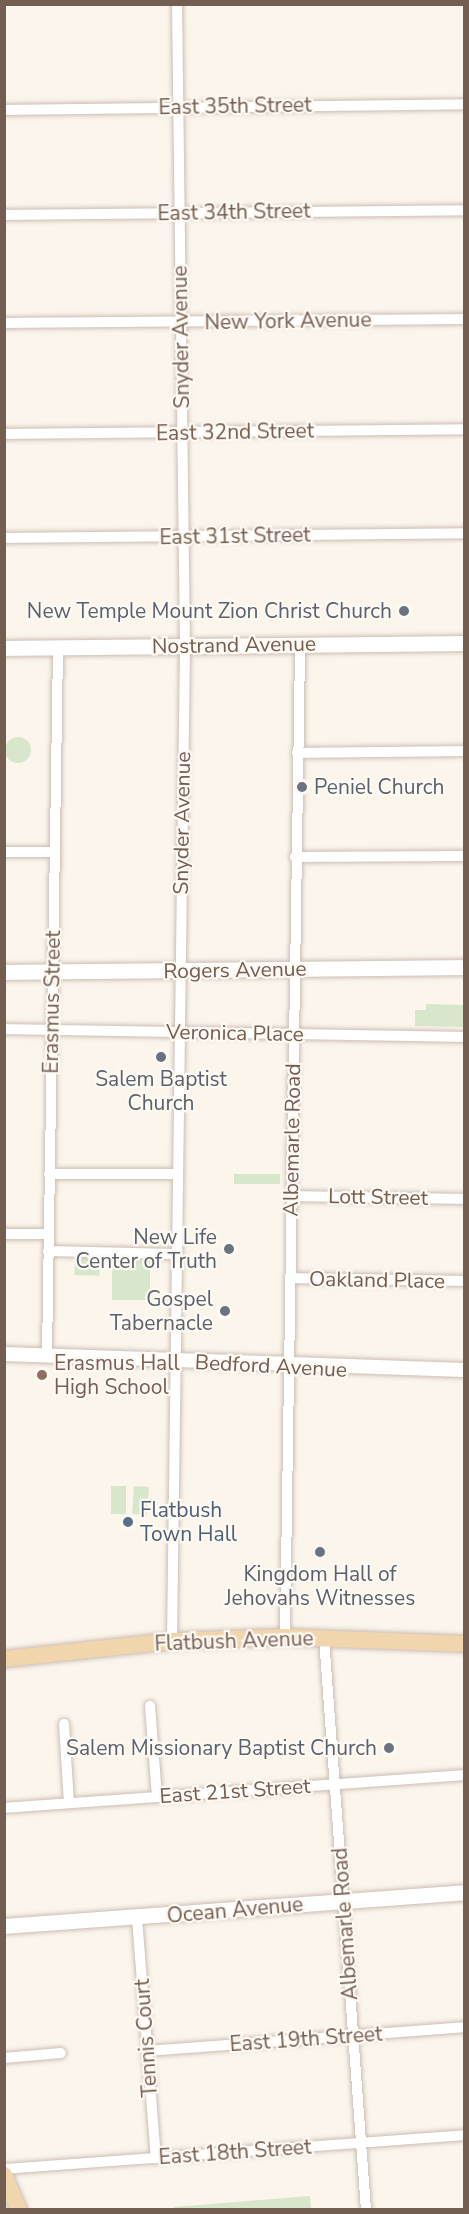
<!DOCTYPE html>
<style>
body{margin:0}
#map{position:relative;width:469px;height:2214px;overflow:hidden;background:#fbf5ec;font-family:"Nunito Sans",sans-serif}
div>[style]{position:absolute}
.green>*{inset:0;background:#d8e7cc;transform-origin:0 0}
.round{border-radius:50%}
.roads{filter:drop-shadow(0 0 2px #ccbdb3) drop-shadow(0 0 2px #ccbdb3)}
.minor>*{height:10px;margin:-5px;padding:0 5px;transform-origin:5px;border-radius:5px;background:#fff}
.tertiary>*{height:14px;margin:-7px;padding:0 7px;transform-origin:7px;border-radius:7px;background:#fff}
.secondary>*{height:15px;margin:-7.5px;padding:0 7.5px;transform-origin:7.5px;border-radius:7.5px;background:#fff}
.primary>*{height:16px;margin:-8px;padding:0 8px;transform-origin:8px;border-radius:8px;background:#f1d6ad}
.dots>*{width:16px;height:16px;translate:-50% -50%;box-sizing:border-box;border:3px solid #fdf9f3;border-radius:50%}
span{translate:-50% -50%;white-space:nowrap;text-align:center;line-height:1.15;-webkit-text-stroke:4.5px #fdf9f3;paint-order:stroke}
.street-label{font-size:21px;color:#745d51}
.worship-label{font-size:21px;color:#5b616d}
.right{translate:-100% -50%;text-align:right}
.left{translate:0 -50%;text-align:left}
.education-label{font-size:21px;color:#785e54}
.service-label{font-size:21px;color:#4e5e75}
.frame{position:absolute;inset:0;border:6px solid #745d51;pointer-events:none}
</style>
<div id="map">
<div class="green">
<div class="round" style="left:5px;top:737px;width:26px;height:26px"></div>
<div style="clip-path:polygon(426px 1004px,464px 1005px,464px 1027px,415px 1026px,415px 1010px,426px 1010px)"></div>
<div style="left:234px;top:1174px;width:46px;height:10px"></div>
<div style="left:75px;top:1256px;width:25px;height:19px;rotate:2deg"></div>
<div style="left:112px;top:1259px;width:38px;height:41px"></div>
<div style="left:111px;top:1486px;width:15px;height:28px"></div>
<div style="left:134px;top:1486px;width:15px;height:28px;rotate:4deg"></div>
<div style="clip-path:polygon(310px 2196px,311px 2209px,174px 2209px,174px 2207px)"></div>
</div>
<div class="roads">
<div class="minor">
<div style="left:4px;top:110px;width:460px;rotate:-0.7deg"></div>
<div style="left:4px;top:215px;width:460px;rotate:-0.6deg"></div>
<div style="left:4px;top:323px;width:460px;rotate:-0.5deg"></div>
<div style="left:4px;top:434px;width:460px;rotate:-0.6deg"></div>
<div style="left:4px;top:538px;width:460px;rotate:-0.6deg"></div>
<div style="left:297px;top:753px;width:167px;rotate:-0.7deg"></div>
<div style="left:4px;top:852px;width:50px"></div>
<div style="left:295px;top:857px;width:169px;rotate:-0.3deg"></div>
<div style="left:4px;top:1029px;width:460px;rotate:1deg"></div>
<div style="left:49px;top:1174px;width:129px"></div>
<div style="left:291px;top:1196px;width:173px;rotate:1deg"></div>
<div style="left:4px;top:1234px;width:44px"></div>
<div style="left:48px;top:1251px;width:128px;rotate:1.3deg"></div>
<div style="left:290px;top:1278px;width:174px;rotate:1deg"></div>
<div style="left:47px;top:1356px;width:708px;rotate:-89.11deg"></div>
<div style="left:285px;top:1637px;width:993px;rotate:-89.13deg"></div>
<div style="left:324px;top:1638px;width:574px;rotate:85.8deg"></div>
<div style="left:172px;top:1641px;width:995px;rotate:-89.25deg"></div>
<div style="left:185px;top:646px;width:642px;rotate:-90.71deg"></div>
<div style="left:150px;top:1706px;width:91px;rotate:85.6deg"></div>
<div style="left:64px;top:1724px;width:79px;rotate:86.4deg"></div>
<div style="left:4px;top:1808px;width:461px;rotate:-4.1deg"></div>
<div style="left:137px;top:1918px;width:241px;rotate:85.5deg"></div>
<div style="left:147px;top:2051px;width:318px;rotate:-4.3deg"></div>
<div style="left:4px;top:2058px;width:57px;rotate:-5deg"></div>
<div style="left:4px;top:2169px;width:461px;rotate:-4.2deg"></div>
</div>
<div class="tertiary">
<div style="left:4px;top:1354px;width:460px;rotate:2deg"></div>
</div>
<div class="secondary">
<div style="left:4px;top:648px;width:460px;rotate:-0.6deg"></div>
<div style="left:4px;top:972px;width:460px;rotate:-0.6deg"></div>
<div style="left:4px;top:1926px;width:461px;rotate:-4.2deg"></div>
</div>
<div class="primary">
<div style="left:4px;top:1659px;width:169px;rotate:-6.1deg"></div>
<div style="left:172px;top:1641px;width:113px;rotate:-2deg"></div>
<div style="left:285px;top:1637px;width:179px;rotate:2.2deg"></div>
<div style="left:4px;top:2175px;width:38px;rotate:67deg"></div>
</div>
</div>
<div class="dots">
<div style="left:404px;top:611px;background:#6b7280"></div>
<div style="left:302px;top:787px;background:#6b7280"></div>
<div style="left:161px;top:1057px;background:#6b7280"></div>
<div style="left:229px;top:1249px;background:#6b7280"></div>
<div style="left:225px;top:1311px;background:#6b7280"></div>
<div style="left:42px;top:1375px;background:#8d6e63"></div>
<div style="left:128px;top:1522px;background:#5c6f8a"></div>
<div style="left:320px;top:1552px;background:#6b7280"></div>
<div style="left:389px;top:1748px;background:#6b7280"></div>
</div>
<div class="street-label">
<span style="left:235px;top:106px;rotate:-1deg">East 35th Street</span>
<span style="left:234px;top:212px;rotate:-1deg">East 34th Street</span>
<span style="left:288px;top:321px;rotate:-1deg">New York Avenue</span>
<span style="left:181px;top:337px;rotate:-91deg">Snyder Avenue</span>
<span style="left:235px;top:432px;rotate:-1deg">East 32nd Street</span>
<span style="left:235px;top:536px;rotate:-1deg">East 31st Street</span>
<span style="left:234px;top:645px;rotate:-1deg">Nostrand Avenue</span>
<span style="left:182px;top:823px;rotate:-89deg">Snyder Avenue</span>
<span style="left:235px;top:970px;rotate:-1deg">Rogers Avenue</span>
<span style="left:52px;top:1002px;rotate:-89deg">Erasmus Street</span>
<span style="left:235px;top:1033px;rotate:1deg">Veronica Place</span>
<span style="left:292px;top:1140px;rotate:-89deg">Albemarle Road</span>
<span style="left:378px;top:1197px;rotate:1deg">Lott Street</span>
<span style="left:377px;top:1280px;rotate:1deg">Oakland Place</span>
<span style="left:271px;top:1366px;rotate:3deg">Bedford Avenue</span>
<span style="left:234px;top:1641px;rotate:-2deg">Flatbush Avenue</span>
<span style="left:235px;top:1791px;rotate:-4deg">East 21st Street</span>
<span style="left:235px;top:1910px;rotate:-5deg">Ocean Avenue</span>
<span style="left:345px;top:1924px;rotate:-94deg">Albemarle Road</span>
<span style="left:146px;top:2038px;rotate:-94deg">Tennis Court</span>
<span style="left:306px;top:2039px;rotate:-4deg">East 19th Street</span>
<span style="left:235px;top:2152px;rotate:-4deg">East 18th Street</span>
</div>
<div class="worship-label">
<span class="right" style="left:392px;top:611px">New Temple Mount Zion Christ Church</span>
<span class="left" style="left:314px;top:787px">Peniel Church</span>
<span style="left:161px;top:1091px">Salem Baptist<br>Church</span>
<span class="right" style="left:217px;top:1249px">New Life<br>Center of Truth</span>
<span class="right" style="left:213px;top:1311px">Gospel<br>Tabernacle</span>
<span style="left:320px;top:1586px">Kingdom Hall of<br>Jehovahs Witnesses</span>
<span class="right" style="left:377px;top:1748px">Salem Missionary Baptist Church</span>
</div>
<div class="education-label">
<span class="left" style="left:54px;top:1375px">Erasmus Hall<br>High School</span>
</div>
<div class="service-label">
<span class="left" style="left:140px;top:1522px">Flatbush<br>Town Hall</span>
</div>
<div class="frame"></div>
</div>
